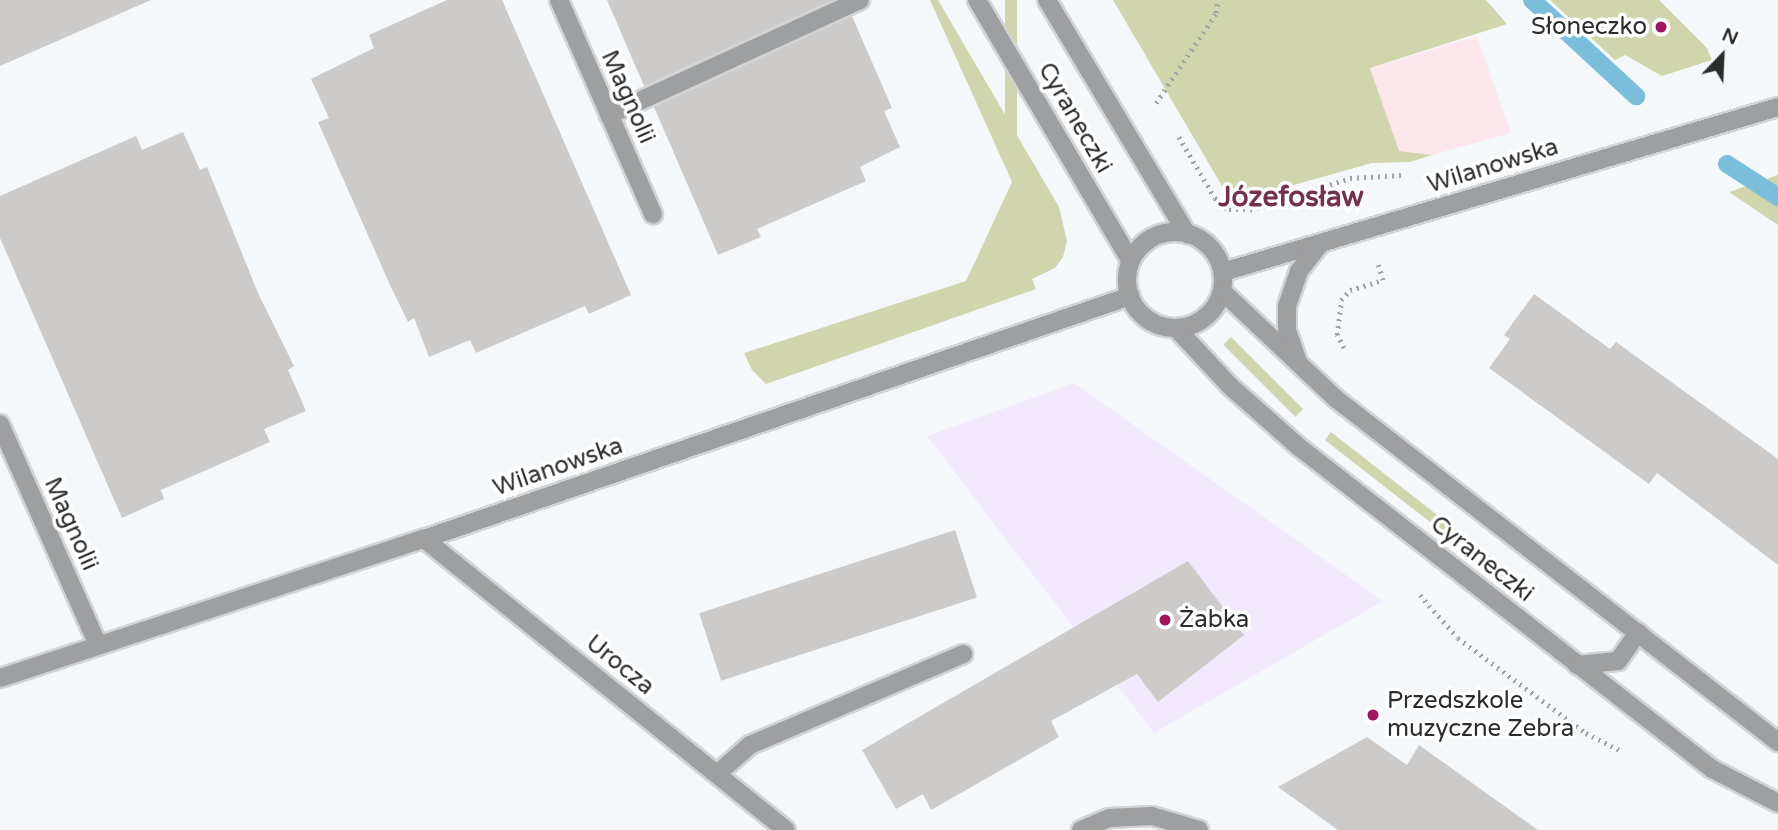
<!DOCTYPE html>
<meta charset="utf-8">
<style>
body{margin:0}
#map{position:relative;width:1778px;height:830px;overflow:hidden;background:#f5f8fa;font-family:"Varela Round",sans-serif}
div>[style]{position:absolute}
.commercial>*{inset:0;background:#f2e9fe}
.industrial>*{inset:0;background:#fce7ec}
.green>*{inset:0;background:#d0d5ae;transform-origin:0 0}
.stream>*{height:18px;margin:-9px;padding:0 9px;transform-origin:9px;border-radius:9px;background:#7bbedc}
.building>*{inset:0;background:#cdcbc9;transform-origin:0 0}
.path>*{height:4.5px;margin-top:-2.25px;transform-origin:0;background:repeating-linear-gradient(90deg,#a0a2a3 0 2px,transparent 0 7px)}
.roads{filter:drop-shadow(2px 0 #d1d3d5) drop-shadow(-2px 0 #d1d3d5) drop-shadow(0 2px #d1d3d5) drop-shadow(0 -2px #d1d3d5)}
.service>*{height:18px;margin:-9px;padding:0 9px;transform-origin:9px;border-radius:9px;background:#9e9fa0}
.minor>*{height:18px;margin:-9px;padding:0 9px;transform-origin:9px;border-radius:9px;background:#9e9fa0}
.tertiary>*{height:18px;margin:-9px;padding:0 9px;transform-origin:9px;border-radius:9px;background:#9e9fa0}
.tertiary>.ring{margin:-9px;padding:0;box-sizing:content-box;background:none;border:18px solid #9e9fa0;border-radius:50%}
.dots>*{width:19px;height:19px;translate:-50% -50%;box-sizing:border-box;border:4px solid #fff;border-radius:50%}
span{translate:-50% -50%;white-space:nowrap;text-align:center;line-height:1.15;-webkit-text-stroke:7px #fff;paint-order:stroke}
.poi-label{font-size:24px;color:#2b2c2c}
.right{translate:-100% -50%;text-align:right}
.left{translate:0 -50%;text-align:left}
.street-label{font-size:24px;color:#2b2c2c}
.quarter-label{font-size:28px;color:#73314f;font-weight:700}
.north{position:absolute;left:1687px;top:21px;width:70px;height:70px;-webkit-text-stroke:5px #fff;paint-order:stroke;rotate:23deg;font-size:19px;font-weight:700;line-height:28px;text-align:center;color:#2b2c2c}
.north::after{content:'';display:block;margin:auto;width:24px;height:32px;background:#2b2c2c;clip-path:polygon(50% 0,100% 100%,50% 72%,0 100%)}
</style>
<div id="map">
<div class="commercial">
<div style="clip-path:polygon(1074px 383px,1383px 601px,1154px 733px,927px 436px)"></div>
</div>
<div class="industrial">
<div style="clip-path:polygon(1477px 36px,1511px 133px,1432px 155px,1399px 152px,1370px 68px)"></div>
</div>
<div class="green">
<div style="clip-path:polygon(930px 0,938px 0,1059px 207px,1067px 241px,1063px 257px,1055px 268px,1032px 279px,1036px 289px,766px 384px,752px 370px,744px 353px,966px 281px,1012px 182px)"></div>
<div style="left:1005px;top:0;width:12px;height:163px"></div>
<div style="clip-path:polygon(1113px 0,1486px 0,1507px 24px,1370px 68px,1399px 151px,1432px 155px,1410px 162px,1372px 163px,1237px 201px,1229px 198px)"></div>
<div style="clip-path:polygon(1550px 0,1659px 0,1707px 48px,1712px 60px,1662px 76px,1625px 55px,1615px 60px)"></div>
<div style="clip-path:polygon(1778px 175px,1778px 225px,1729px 192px)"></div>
<div style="left:1231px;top:337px;width:102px;height:11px;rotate:45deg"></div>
<div style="left:1331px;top:432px;width:230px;height:10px;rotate:38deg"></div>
</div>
<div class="stream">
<div style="left:1532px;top:0;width:142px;rotate:42.7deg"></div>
<div style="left:1727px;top:164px;width:61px;rotate:32.9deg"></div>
</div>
<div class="building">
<div style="clip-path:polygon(0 0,151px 0,0 66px)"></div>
<div style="clip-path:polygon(447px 0,502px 0,631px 295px,589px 314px,585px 306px,476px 353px,470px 340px,429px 357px,414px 318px,408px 322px,390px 285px,318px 122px,329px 118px,311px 79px,374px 48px,369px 35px)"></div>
<div style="clip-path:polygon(607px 0,833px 0,644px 86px)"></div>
<div style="clip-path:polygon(852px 16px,892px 108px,884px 111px,900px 147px,860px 167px,866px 181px,757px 229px,761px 237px,718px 255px,654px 107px)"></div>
<div style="clip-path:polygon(183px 132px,200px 170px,207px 167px,258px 293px,294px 366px,288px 370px,306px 411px,264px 429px,270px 442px,161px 490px,164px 499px,122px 518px,0 238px,0 196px,136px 136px,142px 150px)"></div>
<div style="clip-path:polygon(1534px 294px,1610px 349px,1616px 342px,1778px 459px,1778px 565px,1657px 473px,1649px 484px,1489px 368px,1510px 339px,1504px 335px)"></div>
<div style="left:955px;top:530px;width:71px;height:269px;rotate:72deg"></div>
<div style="clip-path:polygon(1188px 561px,1244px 635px,1158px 702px,1137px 674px,1051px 721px,1059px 737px,931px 810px,923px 794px,896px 809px,862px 750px)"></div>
<div style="clip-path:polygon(1367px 737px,1407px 765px,1419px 745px,1538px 830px,1338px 830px,1278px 787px)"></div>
</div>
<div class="path">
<div style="left:1156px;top:103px;width:108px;rotate:-56.3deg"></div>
<div style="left:1216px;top:13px;width:13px;rotate:-81deg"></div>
<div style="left:1179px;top:137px;width:71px;rotate:59.5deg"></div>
<div style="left:1215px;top:198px;width:18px;rotate:41deg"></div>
<div style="left:1229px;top:210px;width:21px"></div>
<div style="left:1250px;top:210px;width:105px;rotate:-17.7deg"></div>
<div style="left:1350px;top:178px;width:52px;rotate:-3.3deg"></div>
<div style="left:1344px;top:348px;width:15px;rotate:-118deg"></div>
<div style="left:1337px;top:335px;width:35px;rotate:-83deg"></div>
<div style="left:1341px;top:300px;width:13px;rotate:-48deg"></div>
<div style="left:1350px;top:290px;width:34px;rotate:-17deg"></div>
<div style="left:1383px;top:280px;width:16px;rotate:-108deg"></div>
<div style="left:1420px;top:595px;width:57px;rotate:48.5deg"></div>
<div style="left:1458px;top:638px;width:159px;rotate:36.6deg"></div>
<div style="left:1586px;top:733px;width:37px;rotate:27deg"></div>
</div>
<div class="roads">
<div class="service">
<div style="left:717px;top:774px;width:44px;rotate:-41.3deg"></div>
<div style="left:750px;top:745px;width:232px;rotate:-23.1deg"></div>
</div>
<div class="minor">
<div style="left:559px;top:0;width:234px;rotate:66.3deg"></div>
<div style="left:609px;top:115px;width:276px;rotate:-24.6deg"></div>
<div style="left:0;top:424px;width:240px;rotate:66.1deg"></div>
<div style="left:424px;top:539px;width:464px;rotate:38.8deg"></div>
<div style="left:1081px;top:830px;width:30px;rotate:-23deg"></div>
<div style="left:1109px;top:818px;width:43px;rotate:-2.7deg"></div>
<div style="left:1152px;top:816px;width:49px;rotate:16.6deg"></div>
</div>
<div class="tertiary">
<div style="left:977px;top:0;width:303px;rotate:59.5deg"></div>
<div style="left:1047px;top:0;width:273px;rotate:59.1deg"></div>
<div class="ring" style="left:1127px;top:232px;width:78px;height:78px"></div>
<div style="left:1223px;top:272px;width:579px;rotate:-16.56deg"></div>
<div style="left:1222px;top:291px;width:156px;rotate:43.4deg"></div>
<div style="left:1335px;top:398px;width:561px;rotate:37.83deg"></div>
<div style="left:1176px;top:328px;width:79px;rotate:47deg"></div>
<div style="left:1230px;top:386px;width:92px;rotate:41.5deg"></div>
<div style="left:1299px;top:447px;width:524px;rotate:37.94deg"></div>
<div style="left:1712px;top:769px;width:74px;rotate:27.3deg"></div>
<div style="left:1298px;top:362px;width:34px;rotate:-109deg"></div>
<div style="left:1287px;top:330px;width:24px;rotate:-90deg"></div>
<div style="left:1287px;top:306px;width:37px;rotate:-71deg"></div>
<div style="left:1299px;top:271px;width:34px;rotate:-52deg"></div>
<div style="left:1577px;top:665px;width:41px;rotate:-5.6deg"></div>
<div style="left:1618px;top:661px;width:35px;rotate:-55deg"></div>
<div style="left:0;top:678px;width:446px;rotate:-18.2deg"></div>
<div style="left:424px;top:539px;width:747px;rotate:-18.99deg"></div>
</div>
</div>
<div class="dots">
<div style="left:1661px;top:27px;background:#9f1562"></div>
<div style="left:1165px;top:620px;background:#9f1562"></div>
<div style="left:1373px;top:715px;background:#9f1562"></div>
</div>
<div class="poi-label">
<span class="right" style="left:1647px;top:27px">Słoneczko</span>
<span class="left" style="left:1179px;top:620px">Żabka</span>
<span class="left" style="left:1387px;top:715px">Przedszkole<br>muzyczne Zebra</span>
</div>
<div class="street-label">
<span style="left:628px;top:97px;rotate:66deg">Magnolii</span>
<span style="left:1075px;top:118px;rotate:60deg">Cyraneczki</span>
<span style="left:1493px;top:166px;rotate:-17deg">Wilanowska</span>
<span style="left:558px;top:467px;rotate:-19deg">Wilanowska</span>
<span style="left:71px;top:524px;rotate:66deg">Magnolii</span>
<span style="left:1482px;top:559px;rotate:38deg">Cyraneczki</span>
<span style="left:620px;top:665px;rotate:39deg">Urocza</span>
</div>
<div class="quarter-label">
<span style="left:1291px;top:197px">Józefosław</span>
</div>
<div class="north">N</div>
</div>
